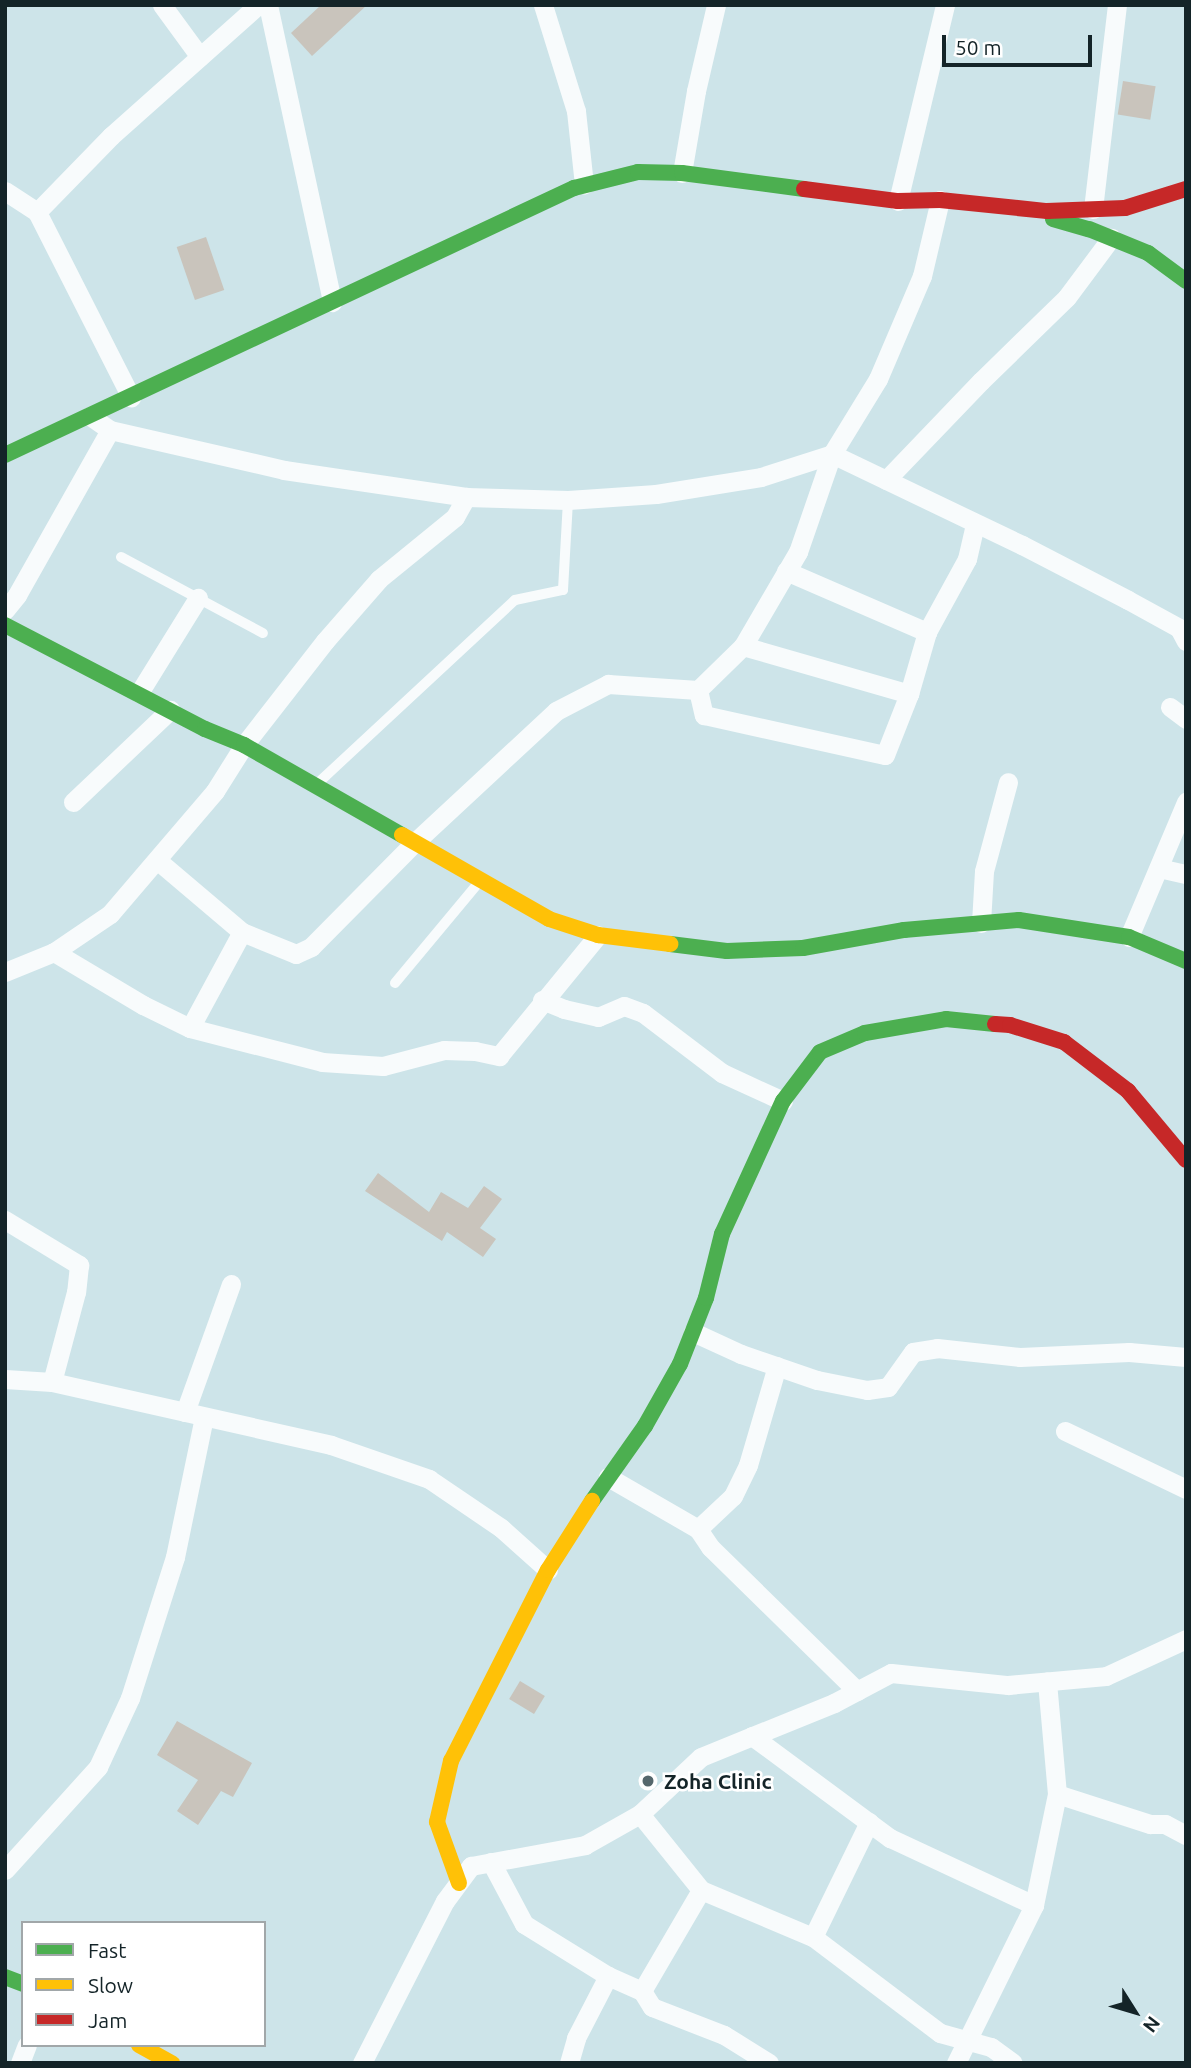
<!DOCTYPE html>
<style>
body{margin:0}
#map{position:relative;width:1191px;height:2068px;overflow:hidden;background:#cde4e9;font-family:Ubuntu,sans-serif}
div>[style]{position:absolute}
.building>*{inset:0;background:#c9c4bc;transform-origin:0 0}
.lane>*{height:10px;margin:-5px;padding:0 5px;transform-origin:5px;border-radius:5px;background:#f8fbfc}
.street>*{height:19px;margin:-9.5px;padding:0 9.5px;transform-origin:9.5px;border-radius:9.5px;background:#f8fbfc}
.fast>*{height:16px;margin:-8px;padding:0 8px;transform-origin:8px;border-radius:8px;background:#4caf50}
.slow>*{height:16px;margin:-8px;padding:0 8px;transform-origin:8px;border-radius:8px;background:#ffc107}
.jam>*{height:16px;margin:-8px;padding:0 8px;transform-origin:8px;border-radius:8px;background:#c62828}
.dots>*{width:19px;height:19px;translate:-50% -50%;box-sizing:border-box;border:4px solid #fff;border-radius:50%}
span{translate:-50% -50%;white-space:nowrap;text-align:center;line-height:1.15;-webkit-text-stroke:5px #fff;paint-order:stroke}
.poi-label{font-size:21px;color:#142428;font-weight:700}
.left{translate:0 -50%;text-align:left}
.frame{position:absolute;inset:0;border:7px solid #142428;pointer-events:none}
.legend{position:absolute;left:21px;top:1921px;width:245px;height:126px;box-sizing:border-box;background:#fff;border:2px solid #a1a7a9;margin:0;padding:9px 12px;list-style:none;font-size:21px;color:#142428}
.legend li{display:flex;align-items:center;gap:14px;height:35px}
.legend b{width:35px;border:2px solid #a1a7a9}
.north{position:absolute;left:1100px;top:1977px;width:70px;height:70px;-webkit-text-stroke:5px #fff;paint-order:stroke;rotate:127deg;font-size:19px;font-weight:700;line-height:28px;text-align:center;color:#142428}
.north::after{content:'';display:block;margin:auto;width:24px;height:32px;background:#142428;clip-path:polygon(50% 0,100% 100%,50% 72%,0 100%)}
.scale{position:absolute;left:942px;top:35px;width:150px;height:32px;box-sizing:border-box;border:4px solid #142428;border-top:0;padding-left:9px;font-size:21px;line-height:24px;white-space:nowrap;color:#142428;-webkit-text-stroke:5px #fff;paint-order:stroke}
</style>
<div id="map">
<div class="building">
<div style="clip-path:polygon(321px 5px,367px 5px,312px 56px,291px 33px)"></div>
<div style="left:1123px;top:81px;width:33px;height:34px;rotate:9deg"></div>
<div style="left:206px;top:237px;width:56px;height:31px;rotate:71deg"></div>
<div style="clip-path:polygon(378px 1173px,429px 1212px,441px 1192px,468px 1208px,484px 1186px,502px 1199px,480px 1228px,496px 1239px,483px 1257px,447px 1232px,442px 1241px,365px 1191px)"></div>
<div style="left:520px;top:1681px;width:29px;height:21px;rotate:31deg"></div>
<div style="clip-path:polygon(177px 1721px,252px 1763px,233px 1797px,221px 1791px,198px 1825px,177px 1811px,198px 1780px,157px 1755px)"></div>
</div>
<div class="lane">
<div style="left:121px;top:557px;width:161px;rotate:28.2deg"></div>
<div style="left:318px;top:783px;width:269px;rotate:-42.9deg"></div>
<div style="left:515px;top:600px;width:49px;rotate:-11.8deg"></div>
<div style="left:563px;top:590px;width:90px;rotate:-86.8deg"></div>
<div style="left:395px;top:983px;width:133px;rotate:-50.2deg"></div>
</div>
<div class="street">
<div style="left:162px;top:5px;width:64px;rotate:53.8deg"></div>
<div style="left:268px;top:5px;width:304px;rotate:77.8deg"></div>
<div style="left:543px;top:5px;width:111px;rotate:72.7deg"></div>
<div style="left:576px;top:111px;width:74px;rotate:83.8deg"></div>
<div style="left:682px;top:173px;width:83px;rotate:-80.3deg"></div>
<div style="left:696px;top:91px;width:88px;rotate:-76.9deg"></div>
<div style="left:5px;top:191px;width:38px;rotate:33deg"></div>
<div style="left:37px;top:212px;width:106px;rotate:-45.8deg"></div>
<div style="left:111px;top:136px;width:197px;rotate:-41.7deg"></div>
<div style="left:898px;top:201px;width:202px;rotate:-76.5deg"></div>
<div style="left:1093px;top:209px;width:205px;rotate:-83.3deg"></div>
<div style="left:37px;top:212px;width:208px;rotate:63.1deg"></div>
<div style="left:90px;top:416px;width:24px;rotate:35deg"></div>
<div style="left:110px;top:430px;width:179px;rotate:12.9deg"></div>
<div style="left:284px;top:470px;width:184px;rotate:8.4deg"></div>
<div style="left:466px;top:497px;width:102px;rotate:1.7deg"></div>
<div style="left:568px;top:500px;width:88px;rotate:-3.9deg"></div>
<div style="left:656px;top:494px;width:106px;rotate:-9.2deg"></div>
<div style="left:761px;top:477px;width:75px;rotate:-17.9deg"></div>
<div style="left:832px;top:454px;width:211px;rotate:25.6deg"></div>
<div style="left:1022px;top:545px;width:119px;rotate:27.4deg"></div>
<div style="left:1128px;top:600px;width:58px;rotate:28.8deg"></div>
<div style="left:1179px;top:628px;width:15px;rotate:62deg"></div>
<div style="left:886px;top:480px;width:137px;rotate:-46.2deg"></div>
<div style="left:981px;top:381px;width:120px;rotate:-44.3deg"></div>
<div style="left:1067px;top:297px;width:74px;rotate:-53.3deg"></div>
<div style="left:786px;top:571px;width:154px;rotate:23.4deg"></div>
<div style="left:5px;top:610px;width:19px;rotate:-51deg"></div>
<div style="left:17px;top:595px;width:189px;rotate:-60.6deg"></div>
<div style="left:743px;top:646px;width:173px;rotate:16.1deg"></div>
<div style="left:698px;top:690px;width:26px;rotate:77deg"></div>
<div style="left:704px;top:715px;width:185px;rotate:12.5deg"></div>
<div style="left:885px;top:755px;width:66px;rotate:-68.5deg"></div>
<div style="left:909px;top:694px;width:65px;rotate:-73.8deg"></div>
<div style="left:927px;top:632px;width:83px;rotate:-61.3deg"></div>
<div style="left:967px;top:559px;width:36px;rotate:-77deg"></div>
<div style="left:139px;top:693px;width:112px;rotate:-58.2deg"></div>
<div style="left:1170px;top:707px;width:20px;rotate:37deg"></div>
<div style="left:73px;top:802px;width:134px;rotate:-43.5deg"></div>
<div style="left:157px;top:860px;width:111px;rotate:40.3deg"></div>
<div style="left:242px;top:932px;width:58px;rotate:22.2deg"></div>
<div style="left:296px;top:954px;width:17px;rotate:-25deg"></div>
<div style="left:311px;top:947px;width:146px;rotate:-45.3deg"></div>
<div style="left:414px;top:843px;width:194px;rotate:-42.9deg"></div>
<div style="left:556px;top:711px;width:59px;rotate:-27.4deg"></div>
<div style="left:608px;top:684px;width:90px;rotate:3.8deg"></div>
<div style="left:698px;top:690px;width:63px;rotate:-44.4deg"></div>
<div style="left:743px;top:646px;width:109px;rotate:-59.7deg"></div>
<div style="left:798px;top:552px;width:104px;rotate:-70.9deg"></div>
<div style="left:832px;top:454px;width:88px;rotate:-58.5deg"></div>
<div style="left:878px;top:379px;width:112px;rotate:-66.9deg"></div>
<div style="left:922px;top:276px;width:78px;rotate:-76.7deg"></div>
<div style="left:1159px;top:868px;width:28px;rotate:13deg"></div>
<div style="left:981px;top:923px;width:52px;rotate:-86.7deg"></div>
<div style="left:984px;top:871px;width:92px;rotate:-74.9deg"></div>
<div style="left:1129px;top:937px;width:147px;rotate:-67.1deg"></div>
<div style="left:54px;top:952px;width:104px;rotate:30.8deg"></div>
<div style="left:143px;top:1005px;width:52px;rotate:26.1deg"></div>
<div style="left:190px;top:1028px;width:136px;rotate:14.4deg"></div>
<div style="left:322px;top:1062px;width:61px;rotate:3.8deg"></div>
<div style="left:383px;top:1066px;width:63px;rotate:-14.7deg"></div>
<div style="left:444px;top:1050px;width:31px;rotate:2deg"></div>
<div style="left:475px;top:1051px;width:25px;rotate:12deg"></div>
<div style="left:499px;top:1056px;width:156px;rotate:-50.7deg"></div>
<div style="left:5px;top:972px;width:53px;rotate:-22.2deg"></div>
<div style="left:54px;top:952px;width:68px;rotate:-34.2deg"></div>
<div style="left:110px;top:914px;width:162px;rotate:-49.5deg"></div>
<div style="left:215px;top:791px;width:54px;rotate:-57.8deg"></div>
<div style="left:244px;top:745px;width:132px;rotate:-52.1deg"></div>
<div style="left:325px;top:641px;width:82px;rotate:-48.9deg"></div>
<div style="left:379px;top:579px;width:98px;rotate:-39.2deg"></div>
<div style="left:455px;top:517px;width:23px;rotate:-61deg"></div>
<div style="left:542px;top:1000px;width:24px;rotate:22deg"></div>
<div style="left:564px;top:1009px;width:35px;rotate:13deg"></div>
<div style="left:598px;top:1017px;width:28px;rotate:-23deg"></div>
<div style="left:624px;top:1006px;width:20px;rotate:20deg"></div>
<div style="left:643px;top:1013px;width:99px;rotate:37.2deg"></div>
<div style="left:722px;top:1073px;width:67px;rotate:24.7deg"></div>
<div style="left:190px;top:1028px;width:109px;rotate:-61.6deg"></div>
<div style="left:5px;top:1220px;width:87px;rotate:31.3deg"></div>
<div style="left:79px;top:1265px;width:27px;rotate:96deg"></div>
<div style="left:76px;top:1292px;width:93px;rotate:104.9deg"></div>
<div style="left:693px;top:1332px;width:53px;rotate:24.6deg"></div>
<div style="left:741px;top:1354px;width:80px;rotate:18.9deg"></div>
<div style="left:817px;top:1380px;width:51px;rotate:11.3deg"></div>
<div style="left:867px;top:1390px;width:21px;rotate:-8deg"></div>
<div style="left:888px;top:1387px;width:43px;rotate:-54.5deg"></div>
<div style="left:913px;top:1352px;width:24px;rotate:-9deg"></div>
<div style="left:937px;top:1348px;width:83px;rotate:6.2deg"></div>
<div style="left:1020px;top:1357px;width:109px;rotate:-2.6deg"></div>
<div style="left:1129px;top:1352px;width:57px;rotate:5deg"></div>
<div style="left:5px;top:1379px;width:47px;rotate:3.7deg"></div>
<div style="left:52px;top:1382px;width:286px;rotate:12.7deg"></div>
<div style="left:331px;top:1445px;width:104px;rotate:19.1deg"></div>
<div style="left:429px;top:1479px;width:87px;rotate:34.2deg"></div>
<div style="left:501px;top:1528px;width:63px;rotate:41.8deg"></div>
<div style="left:185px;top:1412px;width:136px;rotate:-70.2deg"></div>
<div style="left:1065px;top:1431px;width:134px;rotate:25.6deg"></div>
<div style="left:608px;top:1477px;width:104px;rotate:30deg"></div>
<div style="left:698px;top:1529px;width:22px;rotate:56deg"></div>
<div style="left:710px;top:1547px;width:206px;rotate:44.4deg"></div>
<div style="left:698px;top:1529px;width:48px;rotate:-43.3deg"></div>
<div style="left:733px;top:1496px;width:34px;rotate:-64deg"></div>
<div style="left:748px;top:1465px;width:103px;rotate:-73.7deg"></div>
<div style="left:752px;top:1736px;width:172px;rotate:36.5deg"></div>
<div style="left:890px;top:1838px;width:159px;rotate:25deg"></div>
<div style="left:1057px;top:1794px;width:98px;rotate:17.9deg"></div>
<div style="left:1150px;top:1824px;width:15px"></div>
<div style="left:1165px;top:1824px;width:24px;rotate:28deg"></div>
<div style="left:640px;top:1814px;width:97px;rotate:51.2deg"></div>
<div style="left:701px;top:1890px;width:121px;rotate:22.8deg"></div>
<div style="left:813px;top:1937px;width:159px;rotate:37.1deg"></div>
<div style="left:940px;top:2033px;width:53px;rotate:15.4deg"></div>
<div style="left:991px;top:2047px;width:27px;rotate:36deg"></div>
<div style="left:491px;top:1862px;width:70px;rotate:62deg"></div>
<div style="left:524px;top:1924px;width:99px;rotate:31.8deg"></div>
<div style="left:608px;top:1976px;width:37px;rotate:24deg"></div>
<div style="left:642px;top:1991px;width:19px;rotate:58deg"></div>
<div style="left:652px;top:2007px;width:77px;rotate:21.3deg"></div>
<div style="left:724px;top:2035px;width:53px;rotate:31.9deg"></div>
<div style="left:5px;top:1870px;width:139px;rotate:-47.9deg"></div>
<div style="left:98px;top:1767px;width:76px;rotate:-65.1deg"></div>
<div style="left:130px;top:1698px;width:148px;rotate:-72.3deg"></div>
<div style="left:175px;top:1557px;width:143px;rotate:-78.3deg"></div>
<div style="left:813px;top:1937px;width:128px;rotate:-64deg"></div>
<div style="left:642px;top:1991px;width:117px;rotate:-59.7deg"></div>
<div style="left:20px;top:2063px;width:19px;rotate:-69deg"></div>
<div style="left:362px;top:2063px;width:182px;rotate:-62.9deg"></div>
<div style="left:445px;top:1901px;width:44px;rotate:-53.4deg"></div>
<div style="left:471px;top:1866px;width:116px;rotate:-10.4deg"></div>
<div style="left:585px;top:1845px;width:63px;rotate:-29.4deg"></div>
<div style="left:640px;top:1814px;width:83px;rotate:-43.1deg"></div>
<div style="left:701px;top:1757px;width:144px;rotate:-22.1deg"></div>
<div style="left:834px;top:1703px;width:64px;rotate:-27.8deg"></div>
<div style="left:891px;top:1673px;width:118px;rotate:5.9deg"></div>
<div style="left:1008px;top:1685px;width:98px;rotate:-5.2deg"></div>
<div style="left:1106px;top:1676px;width:88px;rotate:-24.8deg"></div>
<div style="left:569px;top:2063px;width:26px;rotate:-74deg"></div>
<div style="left:576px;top:2038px;width:70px;rotate:-62.7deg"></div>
<div style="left:956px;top:2063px;width:176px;rotate:-63.7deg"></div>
<div style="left:1034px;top:1905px;width:113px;rotate:-78.3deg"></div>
<div style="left:1057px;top:1794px;width:113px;rotate:-95.1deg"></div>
</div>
<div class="fast">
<div style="left:1053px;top:219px;width:37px;rotate:16deg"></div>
<div style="left:1089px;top:229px;width:64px;rotate:22.1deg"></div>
<div style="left:1148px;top:253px;width:47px;rotate:36.4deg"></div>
<div style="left:5px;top:455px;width:629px;rotate:-25.14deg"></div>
<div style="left:574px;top:188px;width:66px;rotate:-14deg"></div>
<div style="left:638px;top:172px;width:44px;rotate:1.3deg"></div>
<div style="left:682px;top:173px;width:123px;rotate:7.5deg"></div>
<div style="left:5px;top:625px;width:225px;rotate:27.5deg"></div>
<div style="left:205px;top:729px;width:42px;rotate:22.3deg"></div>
<div style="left:244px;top:745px;width:182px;rotate:29.7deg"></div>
<div style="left:670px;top:944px;width:57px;rotate:7deg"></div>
<div style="left:727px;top:951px;width:76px;rotate:-2.3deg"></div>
<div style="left:803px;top:948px;width:103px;rotate:-10.1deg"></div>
<div style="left:904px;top:930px;width:115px;rotate:-5deg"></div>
<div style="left:1019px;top:920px;width:111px;rotate:8.8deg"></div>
<div style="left:1129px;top:937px;width:62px;rotate:22.8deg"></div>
<div style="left:592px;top:1501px;width:92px;rotate:-54.8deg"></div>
<div style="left:645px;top:1426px;width:71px;rotate:-60.6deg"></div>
<div style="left:680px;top:1364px;width:71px;rotate:-68.5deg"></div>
<div style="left:706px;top:1298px;width:66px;rotate:-76deg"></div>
<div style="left:722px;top:1234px;width:146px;rotate:-65.4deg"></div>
<div style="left:783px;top:1101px;width:61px;rotate:-52.9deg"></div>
<div style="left:820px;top:1052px;width:49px;rotate:-22.9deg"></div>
<div style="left:865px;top:1033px;width:82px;rotate:-9.8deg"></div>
<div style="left:946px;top:1019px;width:49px;rotate:5.8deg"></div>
<div style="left:5px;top:1977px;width:19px;rotate:21deg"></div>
</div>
<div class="slow">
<div style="left:402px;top:835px;width:169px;rotate:29.7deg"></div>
<div style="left:549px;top:919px;width:52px;rotate:18.1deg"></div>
<div style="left:598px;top:935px;width:73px;rotate:7.1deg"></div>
<div style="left:459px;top:1883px;width:65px;rotate:-109.8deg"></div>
<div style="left:437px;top:1822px;width:63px;rotate:-77.1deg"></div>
<div style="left:451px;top:1761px;width:214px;rotate:-63.1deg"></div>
<div style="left:548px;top:1570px;width:82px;rotate:-57.5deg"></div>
<div style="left:139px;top:2045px;width:38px;rotate:29deg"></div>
</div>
<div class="jam">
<div style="left:804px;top:189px;width:95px;rotate:7.3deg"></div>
<div style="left:898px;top:201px;width:42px;rotate:-1.4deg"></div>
<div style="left:940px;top:200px;width:108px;rotate:5.9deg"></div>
<div style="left:1047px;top:211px;width:78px;rotate:-2.2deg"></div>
<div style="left:1125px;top:208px;width:64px;rotate:-17.3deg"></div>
<div style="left:995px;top:1024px;width:15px;rotate:4deg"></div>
<div style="left:1010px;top:1025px;width:57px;rotate:17.5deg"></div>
<div style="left:1064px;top:1042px;width:81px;rotate:37.4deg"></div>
<div style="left:1128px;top:1091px;width:90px;rotate:50deg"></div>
</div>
<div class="dots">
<div style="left:648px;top:1781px;background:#55676c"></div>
</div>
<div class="poi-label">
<span class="left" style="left:664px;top:1781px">Zoha Clinic</span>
</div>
<div class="frame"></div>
<ul class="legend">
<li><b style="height:9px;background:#4caf50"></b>Fast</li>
<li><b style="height:9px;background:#ffc107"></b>Slow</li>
<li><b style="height:9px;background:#c62828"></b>Jam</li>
</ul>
<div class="north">N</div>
<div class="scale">50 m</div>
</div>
